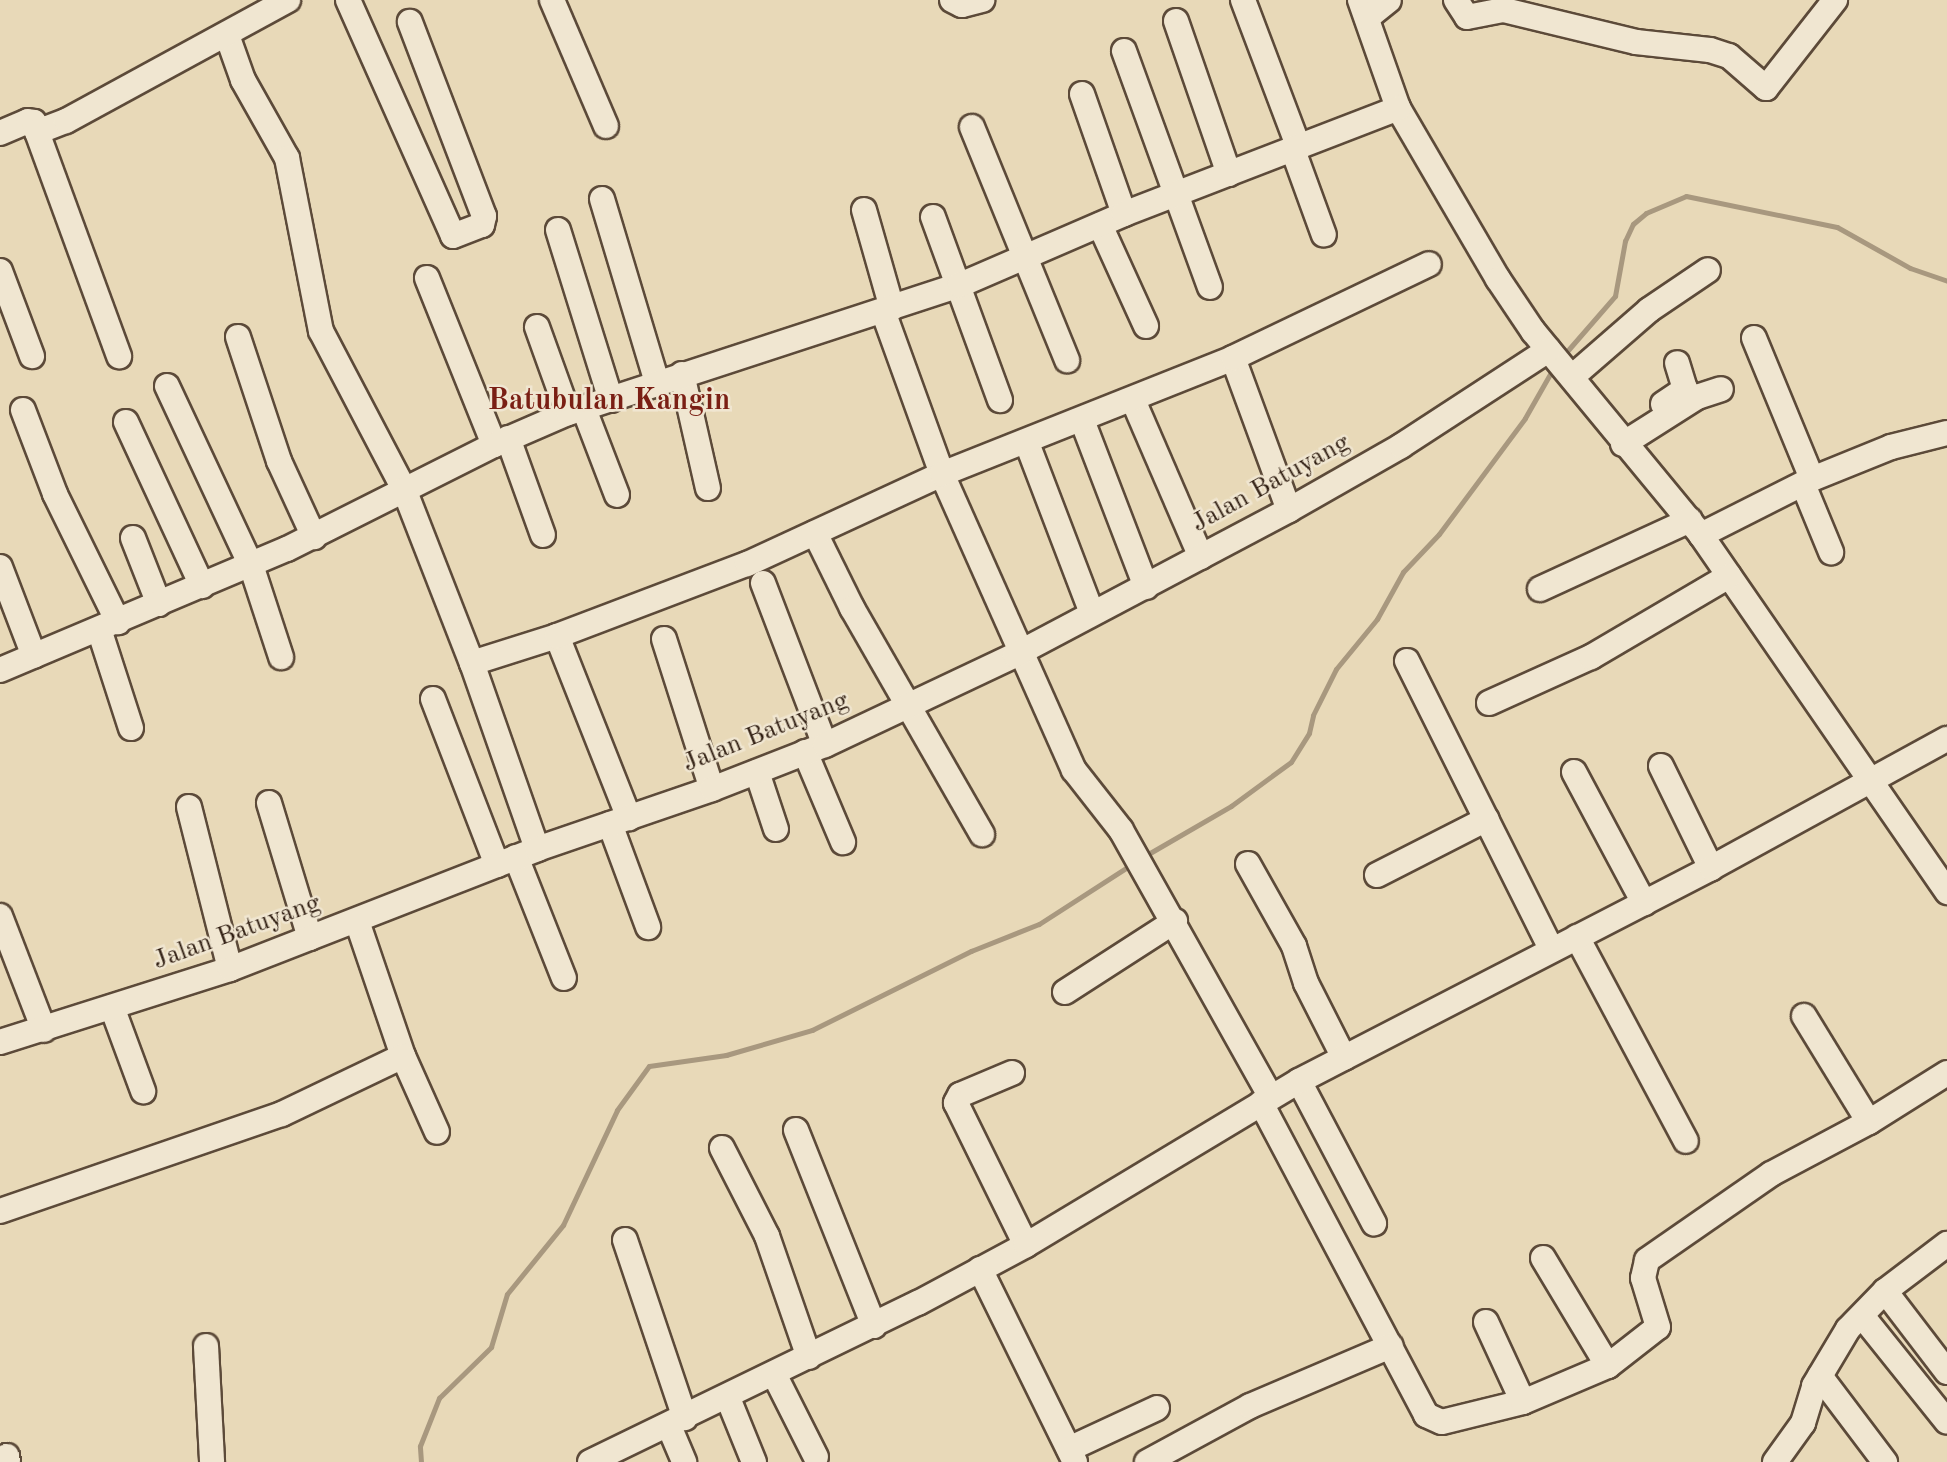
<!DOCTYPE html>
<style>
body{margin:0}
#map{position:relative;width:1947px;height:1462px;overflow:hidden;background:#e8d9b8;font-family:"Old Standard TT",serif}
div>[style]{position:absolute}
.stream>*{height:5px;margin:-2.5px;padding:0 2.5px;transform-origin:2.5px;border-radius:2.5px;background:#a8987f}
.roads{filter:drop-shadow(2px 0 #5c4a39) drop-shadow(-2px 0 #5c4a39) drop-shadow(0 2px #5c4a39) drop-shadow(0 -2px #5c4a39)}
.minor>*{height:24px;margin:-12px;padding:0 12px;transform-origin:12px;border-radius:12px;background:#f0e6d1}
span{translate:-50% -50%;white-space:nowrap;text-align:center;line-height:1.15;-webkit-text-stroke:5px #f0e6d1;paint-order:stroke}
.street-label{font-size:26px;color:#2d1b0f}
.quarter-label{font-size:30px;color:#7a1f14;font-weight:700}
</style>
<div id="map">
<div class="stream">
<div style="left:1562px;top:357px;width:81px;rotate:-49deg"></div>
<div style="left:1615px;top:296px;width:56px;rotate:-79.7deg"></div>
<div style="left:1625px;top:241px;width:19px;rotate:-65deg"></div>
<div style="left:1633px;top:224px;width:17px;rotate:-40deg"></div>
<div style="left:1646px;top:213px;width:43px;rotate:-23deg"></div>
<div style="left:1686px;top:196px;width:154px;rotate:11.6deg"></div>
<div style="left:1837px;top:227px;width:84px;rotate:29.3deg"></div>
<div style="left:1910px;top:268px;width:39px;rotate:19deg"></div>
<div style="left:1143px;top:857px;width:102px;rotate:-30.1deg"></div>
<div style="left:1231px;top:806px;width:74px;rotate:-36.3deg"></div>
<div style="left:1291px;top:762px;width:34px;rotate:-58deg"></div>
<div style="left:1309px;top:733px;width:18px;rotate:-77deg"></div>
<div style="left:1313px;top:715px;width:51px;rotate:-63.4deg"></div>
<div style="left:1336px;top:669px;width:65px;rotate:-50.6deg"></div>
<div style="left:1377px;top:619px;width:54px;rotate:-61deg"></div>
<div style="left:1403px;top:572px;width:52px;rotate:-46.5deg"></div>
<div style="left:1439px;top:534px;width:144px;rotate:-53.4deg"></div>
<div style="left:1525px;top:418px;width:59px;rotate:-60.4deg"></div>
<div style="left:421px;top:1462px;width:16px;rotate:-94deg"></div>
<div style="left:420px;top:1446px;width:52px;rotate:-68.4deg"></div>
<div style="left:439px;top:1398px;width:73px;rotate:-44.4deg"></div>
<div style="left:491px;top:1347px;width:55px;rotate:-73.2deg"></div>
<div style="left:507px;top:1294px;width:89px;rotate:-50.9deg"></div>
<div style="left:563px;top:1225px;width:127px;rotate:-64.8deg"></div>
<div style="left:617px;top:1110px;width:54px;rotate:-54deg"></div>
<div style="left:649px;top:1066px;width:78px;rotate:-8.1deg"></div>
<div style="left:726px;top:1055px;width:90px;rotate:-16.2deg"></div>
<div style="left:812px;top:1030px;width:178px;rotate:-26.4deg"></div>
<div style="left:971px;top:951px;width:73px;rotate:-21.7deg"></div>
<div style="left:1039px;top:924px;width:111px;rotate:-32.8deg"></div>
</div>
<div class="roads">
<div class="minor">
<div style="left:348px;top:0;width:258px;rotate:66deg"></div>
<div style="left:453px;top:236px;width:31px;rotate:-21deg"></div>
<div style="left:482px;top:225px;width:9px;rotate:-77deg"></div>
<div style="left:484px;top:216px;width:208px;rotate:-110.9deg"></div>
<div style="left:552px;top:0;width:137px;rotate:66.8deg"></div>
<div style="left:952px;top:0;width:11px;rotate:27deg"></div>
<div style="left:962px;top:5px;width:21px;rotate:-14deg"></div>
<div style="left:1243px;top:0;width:158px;rotate:69.3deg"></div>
<div style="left:1360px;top:0;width:114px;rotate:70.6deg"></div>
<div style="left:1398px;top:108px;width:198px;rotate:59.7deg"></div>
<div style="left:1498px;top:279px;width:63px;rotate:56.1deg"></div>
<div style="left:1533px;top:331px;width:264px;rotate:50.5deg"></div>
<div style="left:1701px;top:535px;width:434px;rotate:55.4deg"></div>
<div style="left:1456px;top:0;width:20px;rotate:57deg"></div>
<div style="left:1467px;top:17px;width:38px;rotate:-11deg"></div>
<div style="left:1504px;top:10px;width:136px;rotate:13.6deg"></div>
<div style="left:1636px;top:42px;width:74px;rotate:6.2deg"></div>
<div style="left:1710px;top:50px;width:20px;rotate:18deg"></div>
<div style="left:1729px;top:56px;width:49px;rotate:40.9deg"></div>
<div style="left:1766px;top:88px;width:112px;rotate:-51.9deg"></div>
<div style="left:1367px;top:18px;width:28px;rotate:-39deg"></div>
<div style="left:1176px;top:21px;width:162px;rotate:70.9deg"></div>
<div style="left:227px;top:35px;width:48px;rotate:70.4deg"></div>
<div style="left:243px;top:80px;width:90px;rotate:60.6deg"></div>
<div style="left:287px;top:158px;width:176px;rotate:78.9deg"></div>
<div style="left:321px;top:331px;width:178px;rotate:62.3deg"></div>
<div style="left:404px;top:489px;width:187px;rotate:68.7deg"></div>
<div style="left:472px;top:663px;width:197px;rotate:70.7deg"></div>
<div style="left:1124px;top:51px;width:251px;rotate:70deg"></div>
<div style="left:1082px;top:94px;width:127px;rotate:70.7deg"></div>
<div style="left:972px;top:127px;width:252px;rotate:67.8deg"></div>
<div style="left:37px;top:132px;width:239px;rotate:69.9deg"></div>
<div style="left:0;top:133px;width:30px;rotate:-23deg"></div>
<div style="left:28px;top:121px;width:6px;rotate:9deg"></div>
<div style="left:34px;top:122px;width:10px;rotate:73deg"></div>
<div style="left:37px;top:132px;width:31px;rotate:-21deg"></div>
<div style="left:66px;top:121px;width:253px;rotate:-28.6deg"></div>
<div style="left:1293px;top:150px;width:90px;rotate:70deg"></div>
<div style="left:602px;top:199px;width:191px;rotate:73.3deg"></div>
<div style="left:864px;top:210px;width:102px;rotate:74.1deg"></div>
<div style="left:933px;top:217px;width:195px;rotate:69.9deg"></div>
<div style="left:1100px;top:225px;width:111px;rotate:65.5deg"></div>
<div style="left:558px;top:230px;width:178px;rotate:72.7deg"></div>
<div style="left:0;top:271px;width:91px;rotate:69.4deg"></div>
<div style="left:427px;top:278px;width:180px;rotate:68.1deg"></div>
<div style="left:883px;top:311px;width:173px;rotate:70.1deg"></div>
<div style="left:942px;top:474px;width:324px;rotate:66deg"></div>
<div style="left:1074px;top:770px;width:76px;rotate:51.9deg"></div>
<div style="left:1121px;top:830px;width:306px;rotate:60.7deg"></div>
<div style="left:537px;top:327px;width:91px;rotate:70.2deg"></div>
<div style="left:238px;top:337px;width:131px;rotate:71.7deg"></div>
<div style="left:279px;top:461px;width:84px;rotate:65.3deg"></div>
<div style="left:1754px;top:338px;width:152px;rotate:67.6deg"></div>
<div style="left:1233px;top:358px;width:162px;rotate:69.8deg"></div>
<div style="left:682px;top:374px;width:117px;rotate:77.2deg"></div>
<div style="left:1572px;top:377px;width:102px;rotate:-41deg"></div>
<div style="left:1649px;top:310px;width:71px;rotate:-34.1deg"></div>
<div style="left:167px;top:386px;width:198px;rotate:64.9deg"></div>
<div style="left:251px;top:565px;width:97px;rotate:71.9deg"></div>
<div style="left:1133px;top:400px;width:171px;rotate:66.6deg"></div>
<div style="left:1663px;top:404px;width:27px;rotate:-34deg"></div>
<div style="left:1685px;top:389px;width:27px;rotate:-107deg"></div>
<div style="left:584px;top:409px;width:92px;rotate:69deg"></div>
<div style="left:23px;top:410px;width:90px;rotate:69.1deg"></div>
<div style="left:55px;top:494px;width:143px;rotate:63.8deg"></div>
<div style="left:1082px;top:420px;width:179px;rotate:69deg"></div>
<div style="left:126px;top:422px;width:181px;rotate:65.1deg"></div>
<div style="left:508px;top:438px;width:103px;rotate:70.2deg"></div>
<div style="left:1027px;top:443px;width:182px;rotate:69.1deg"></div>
<div style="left:1623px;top:444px;width:88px;rotate:-32.4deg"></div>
<div style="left:1697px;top:397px;width:25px;rotate:-18deg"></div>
<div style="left:1803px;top:484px;width:74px;rotate:67.6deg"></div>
<div style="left:815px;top:533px;width:84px;rotate:63.7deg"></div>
<div style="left:852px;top:608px;width:261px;rotate:60.1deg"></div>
<div style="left:1701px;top:535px;width:124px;rotate:-26.8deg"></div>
<div style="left:1812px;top:479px;width:85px;rotate:-22.1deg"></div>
<div style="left:1891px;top:447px;width:58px;rotate:-14deg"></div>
<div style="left:133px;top:538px;width:71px;rotate:68.5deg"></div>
<div style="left:0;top:567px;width:95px;rotate:69.1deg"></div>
<div style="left:763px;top:583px;width:173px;rotate:69.1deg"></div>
<div style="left:1540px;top:589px;width:165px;rotate:-24.7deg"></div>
<div style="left:99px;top:629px;width:104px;rotate:72.1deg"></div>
<div style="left:557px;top:636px;width:196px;rotate:68.4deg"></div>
<div style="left:664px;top:639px;width:157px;rotate:72.3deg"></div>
<div style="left:1407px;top:661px;width:323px;rotate:63.4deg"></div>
<div style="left:472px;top:663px;width:89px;rotate:-17.6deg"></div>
<div style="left:557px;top:636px;width:203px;rotate:-20.8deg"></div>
<div style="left:747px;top:564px;width:215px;rotate:-24.8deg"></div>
<div style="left:942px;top:474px;width:313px;rotate:-21.7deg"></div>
<div style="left:1233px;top:358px;width:217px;rotate:-25.6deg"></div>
<div style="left:0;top:670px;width:311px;rotate:-22.9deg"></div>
<div style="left:287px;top:549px;width:232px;rotate:-26.7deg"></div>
<div style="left:494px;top:445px;width:81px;rotate:-23.4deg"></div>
<div style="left:568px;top:413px;width:412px;rotate:-18.1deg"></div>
<div style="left:960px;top:285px;width:179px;rotate:-23.4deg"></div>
<div style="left:1124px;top:214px;width:294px;rotate:-21.1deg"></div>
<div style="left:433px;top:699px;width:178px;rotate:68.9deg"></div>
<div style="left:1489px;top:703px;width:112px;rotate:-24.3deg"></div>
<div style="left:1591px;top:657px;width:160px;rotate:-30.4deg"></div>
<div style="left:805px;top:752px;width:98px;rotate:67.1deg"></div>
<div style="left:1661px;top:766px;width:114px;rotate:63.9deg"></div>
<div style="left:757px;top:772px;width:60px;rotate:71.6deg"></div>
<div style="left:1574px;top:772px;width:149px;rotate:61.9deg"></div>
<div style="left:269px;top:803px;width:141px;rotate:73.1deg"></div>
<div style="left:189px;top:807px;width:167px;rotate:75.8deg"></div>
<div style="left:610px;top:824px;width:110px;rotate:69.7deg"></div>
<div style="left:516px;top:857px;width:130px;rotate:68.4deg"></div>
<div style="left:1248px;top:864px;width:94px;rotate:60.7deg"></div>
<div style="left:1294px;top:946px;width:39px;rotate:72deg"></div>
<div style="left:1306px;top:983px;width:84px;rotate:63.1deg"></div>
<div style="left:1377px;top:875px;width:123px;rotate:-27deg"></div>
<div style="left:0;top:916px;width:122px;rotate:68.9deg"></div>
<div style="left:357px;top:921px;width:143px;rotate:71.2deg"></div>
<div style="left:403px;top:1056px;width:83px;rotate:65.9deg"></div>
<div style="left:1577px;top:937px;width:231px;rotate:61.9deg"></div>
<div style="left:1065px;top:992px;width:131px;rotate:-32.8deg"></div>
<div style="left:112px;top:1007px;width:90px;rotate:69.7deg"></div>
<div style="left:1804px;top:1016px;width:124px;rotate:58.5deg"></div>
<div style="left:0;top:1042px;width:241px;rotate:-17.6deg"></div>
<div style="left:230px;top:969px;width:330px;rotate:-21.3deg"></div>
<div style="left:537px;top:849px;width:185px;rotate:-18.9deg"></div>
<div style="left:712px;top:789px;width:121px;rotate:-21.3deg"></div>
<div style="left:825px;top:745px;width:210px;rotate:-25.3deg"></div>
<div style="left:1015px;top:655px;width:310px;rotate:-27.9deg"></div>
<div style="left:1289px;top:510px;width:129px;rotate:-29.7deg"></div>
<div style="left:1401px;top:446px;width:176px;rotate:-33.1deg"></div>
<div style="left:1012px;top:1073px;width:56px;rotate:157.1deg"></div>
<div style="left:960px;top:1095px;width:9px;rotate:117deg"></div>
<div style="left:956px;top:1103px;width:158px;rotate:63.8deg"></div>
<div style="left:1299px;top:1081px;width:161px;rotate:62.2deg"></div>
<div style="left:1261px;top:1103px;width:353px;rotate:62.1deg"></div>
<div style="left:1426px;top:1415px;width:17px;rotate:24deg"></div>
<div style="left:1442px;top:1422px;width:83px;rotate:-13.9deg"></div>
<div style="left:1523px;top:1402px;width:92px;rotate:-23deg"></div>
<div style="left:1608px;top:1366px;width:63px;rotate:-38deg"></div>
<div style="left:1658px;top:1327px;width:51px;rotate:-107deg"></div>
<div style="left:1643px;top:1278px;width:18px;rotate:-77deg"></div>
<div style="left:1647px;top:1260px;width:151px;rotate:-34.7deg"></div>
<div style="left:1771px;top:1174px;width:111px;rotate:-28deg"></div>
<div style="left:1869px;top:1122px;width:92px;rotate:-32.1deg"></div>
<div style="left:796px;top:1130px;width:211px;rotate:68.3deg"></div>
<div style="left:722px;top:1148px;width:99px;rotate:62.9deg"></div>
<div style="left:767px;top:1236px;width:128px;rotate:70.9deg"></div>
<div style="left:0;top:1211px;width:298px;rotate:-19deg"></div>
<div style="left:282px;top:1114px;width:134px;rotate:-25.6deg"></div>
<div style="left:625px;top:1240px;width:188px;rotate:71.4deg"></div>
<div style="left:1543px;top:1258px;width:126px;rotate:59deg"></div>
<div style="left:980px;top:1269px;width:215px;rotate:63.8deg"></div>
<div style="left:1885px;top:1291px;width:102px;rotate:52.6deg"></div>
<div style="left:1863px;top:1317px;width:134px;rotate:51.3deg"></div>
<div style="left:1486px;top:1322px;width:88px;rotate:65.2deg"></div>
<div style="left:206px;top:1346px;width:116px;rotate:87deg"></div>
<div style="left:774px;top:1374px;width:93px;rotate:63.2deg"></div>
<div style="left:1820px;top:1376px;width:108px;rotate:52.9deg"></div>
<div style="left:728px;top:1398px;width:69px;rotate:67.9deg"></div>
<div style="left:669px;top:1426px;width:39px;rotate:67deg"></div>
<div style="left:1069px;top:1449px;width:97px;rotate:-25deg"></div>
<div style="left:7px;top:1456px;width:6px;rotate:81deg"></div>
<div style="left:590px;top:1462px;width:365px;rotate:-25.9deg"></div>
<div style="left:918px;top:1303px;width:123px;rotate:-28.2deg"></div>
<div style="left:1026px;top:1245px;width:318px;rotate:-31deg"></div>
<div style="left:1299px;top:1081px;width:464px;rotate:-27.3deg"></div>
<div style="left:1711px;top:868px;width:269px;rotate:-28.7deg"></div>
<div style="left:1147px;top:1462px;width:117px;rotate:-28.5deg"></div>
<div style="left:1250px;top:1406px;width:153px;rotate:-23.1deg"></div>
<div style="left:1775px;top:1462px;width:48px;rotate:-54.3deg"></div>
<div style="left:1803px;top:1423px;width:39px;rotate:-73deg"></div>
<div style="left:1814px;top:1386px;width:66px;rotate:-59.2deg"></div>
<div style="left:1848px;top:1329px;width:53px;rotate:-45.8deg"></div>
<div style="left:1885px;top:1291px;width:78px;rotate:-37.2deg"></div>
</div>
</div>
<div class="street-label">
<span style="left:1271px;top:484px;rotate:-29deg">Jalan Batuyang</span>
<span style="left:766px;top:733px;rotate:-22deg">Jalan Batuyang</span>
<span style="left:237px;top:933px;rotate:-20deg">Jalan Batuyang</span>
</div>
<div class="quarter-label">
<span style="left:609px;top:401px">Batubulan Kangin</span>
</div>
</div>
